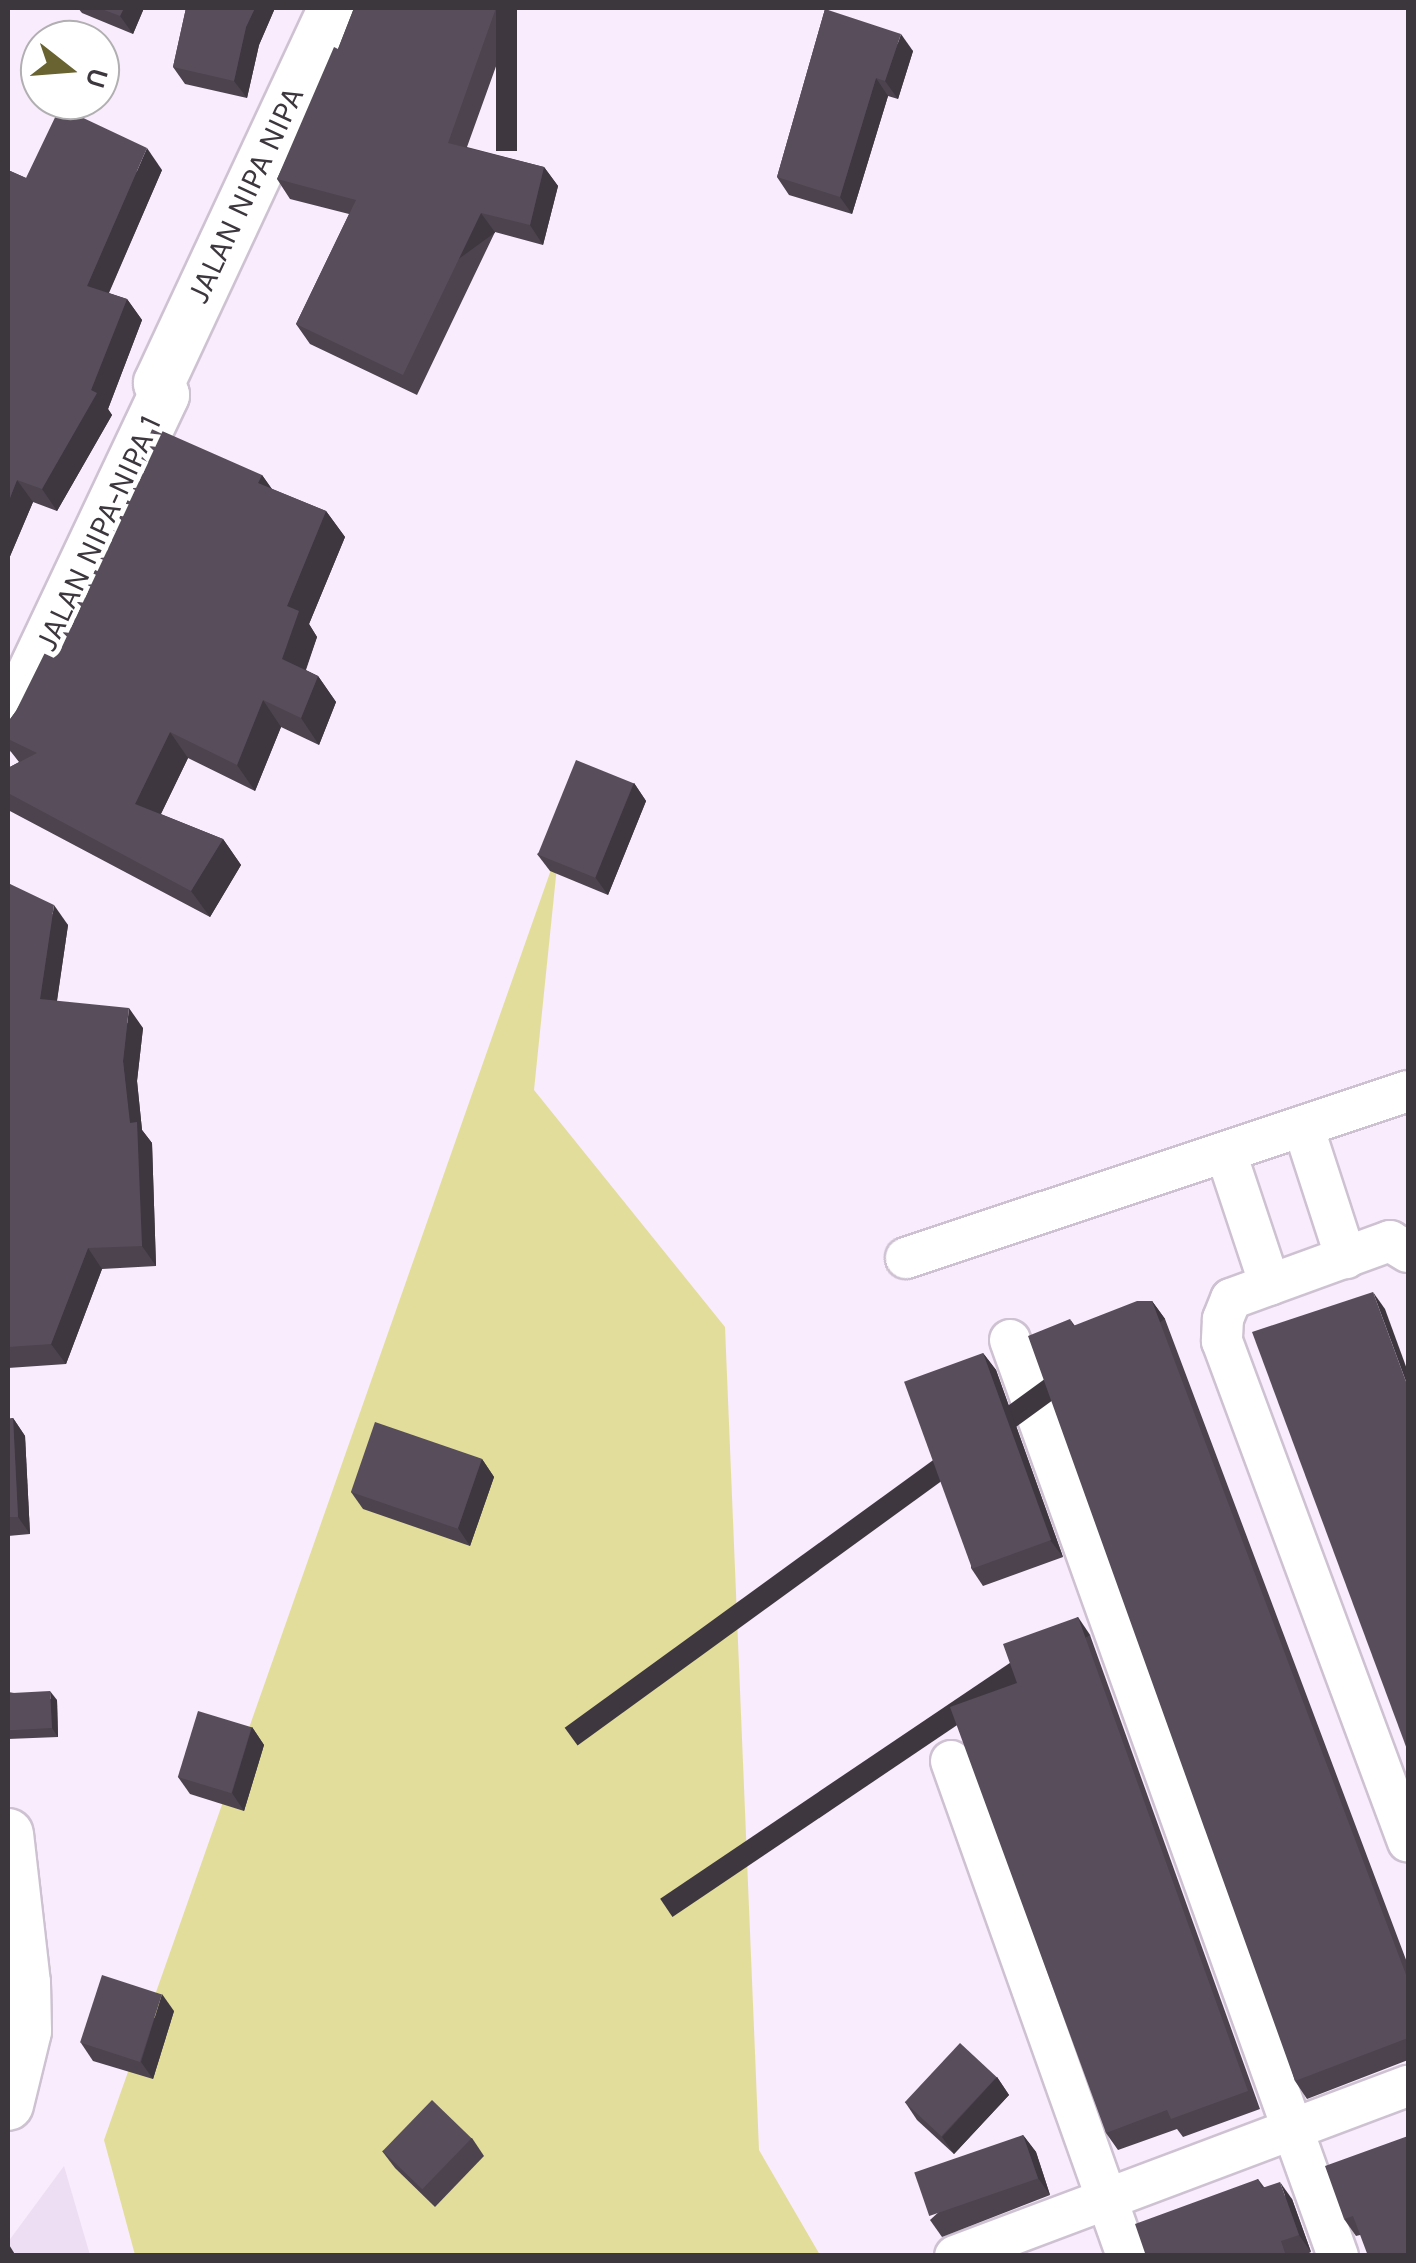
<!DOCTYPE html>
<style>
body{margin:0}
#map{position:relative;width:1416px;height:2263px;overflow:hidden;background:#f9ecfc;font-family:Karla,sans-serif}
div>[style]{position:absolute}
.built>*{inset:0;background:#eedef4}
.green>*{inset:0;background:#e3dd9c}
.roads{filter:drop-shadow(2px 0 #cec2d2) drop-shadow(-2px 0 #cec2d2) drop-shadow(0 2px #cec2d2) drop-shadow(0 -2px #cec2d2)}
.minor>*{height:40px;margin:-20px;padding:0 20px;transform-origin:20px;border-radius:20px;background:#fff}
.tertiary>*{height:50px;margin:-25px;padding:0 25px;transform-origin:25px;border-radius:25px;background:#fff}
.wall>*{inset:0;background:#4c434e}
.shaded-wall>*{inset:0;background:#3e3740;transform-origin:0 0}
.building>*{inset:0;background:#584e5b;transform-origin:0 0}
span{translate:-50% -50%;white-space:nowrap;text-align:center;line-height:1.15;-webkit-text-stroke:10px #fff;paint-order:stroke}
.street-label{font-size:32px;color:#3c373d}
.frame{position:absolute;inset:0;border:10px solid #3c373d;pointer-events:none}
.north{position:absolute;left:20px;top:20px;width:100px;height:100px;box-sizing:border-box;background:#fff;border:2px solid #b1afb1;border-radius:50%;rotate:107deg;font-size:28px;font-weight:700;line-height:40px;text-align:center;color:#3c373d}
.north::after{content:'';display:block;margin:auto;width:35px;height:45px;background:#686330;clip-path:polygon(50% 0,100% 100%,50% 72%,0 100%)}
</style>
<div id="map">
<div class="built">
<div style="clip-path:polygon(64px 2166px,90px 2255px,8px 2256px,8px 2242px)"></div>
</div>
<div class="green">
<div style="clip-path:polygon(559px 847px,534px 1090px,725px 1327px,759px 2150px,820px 2255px,135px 2255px,104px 2140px)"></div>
</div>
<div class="roads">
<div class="minor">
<div style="left:1303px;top:1126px;width:139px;rotate:72deg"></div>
<div style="left:1226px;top:1153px;width:139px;rotate:71.6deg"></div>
<div style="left:1408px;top:1252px;width:21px;rotate:-149deg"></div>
<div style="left:1390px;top:1241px;width:169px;rotate:160deg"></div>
<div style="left:1231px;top:1299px;width:22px;rotate:112deg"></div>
<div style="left:1223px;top:1319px;width:22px;rotate:93deg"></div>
<div style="left:1222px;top:1341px;width:534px;rotate:69.63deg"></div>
<div style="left:906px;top:1258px;width:529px;rotate:-18.4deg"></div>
<div style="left:1010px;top:1340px;width:973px;rotate:70.3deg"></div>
<div style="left:951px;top:1761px;width:525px;rotate:70.43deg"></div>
<div style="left:955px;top:2256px;width:484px;rotate:-20.6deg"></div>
</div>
<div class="tertiary">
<div style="left:8px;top:725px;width:365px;rotate:-64.7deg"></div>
<div style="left:164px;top:395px;width:13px;rotate:-113deg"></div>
<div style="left:159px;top:383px;width:414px;rotate:-65deg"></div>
<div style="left:8px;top:1834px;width:150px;rotate:83.5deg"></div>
<div style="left:25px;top:1983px;width:48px;rotate:88.8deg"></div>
<div style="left:26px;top:2031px;width:76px;rotate:103.7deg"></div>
</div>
</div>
<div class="wall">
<div style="clip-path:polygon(78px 8px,144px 8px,133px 34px,82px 13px)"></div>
<div style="clip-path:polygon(186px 8px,275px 8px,259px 45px,247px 98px,185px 84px,173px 67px)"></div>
<div style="clip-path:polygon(354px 8px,517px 8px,467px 147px,544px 167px,558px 186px,543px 245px,495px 232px,417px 395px,310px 344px,296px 324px,349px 214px,290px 199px,277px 179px,338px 49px)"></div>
<div style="clip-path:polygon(825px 9px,913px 51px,898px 99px,888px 96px,852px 214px,789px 195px,777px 177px)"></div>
<div style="clip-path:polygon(8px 170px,26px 178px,162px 170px,109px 293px,127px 299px,142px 320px,108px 409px,112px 415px,57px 511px,33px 502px,8px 561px)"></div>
<div style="clip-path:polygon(133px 474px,262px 475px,272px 489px,326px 511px,345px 537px,309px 624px,317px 637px,306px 670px,318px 676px,336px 702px,319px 745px,281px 727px,255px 791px,188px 758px,161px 814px,223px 839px,241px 865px,210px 917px,8px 810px,8px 768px,19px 762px,8px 748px,8px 722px,16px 711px,84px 594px,137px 480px)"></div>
<div style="clip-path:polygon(634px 783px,646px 801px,608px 895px,550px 871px,537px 854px)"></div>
<div style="clip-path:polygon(8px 883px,68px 925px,57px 1001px,143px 1028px,137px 1081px,142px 1130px,152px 1143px,156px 1266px,102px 1269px,66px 1364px,8px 1368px)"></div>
<div style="clip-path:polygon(1152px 1301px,1165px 1319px,1408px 1965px,1408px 2060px,1307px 2099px,1295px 2081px,1070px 1319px,1075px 1326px)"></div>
<div style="clip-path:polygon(983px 1353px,996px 1370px,1063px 1557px,983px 1586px,971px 1568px)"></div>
<div style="clip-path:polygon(13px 1418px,25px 1436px,30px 1534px,8px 1536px,8px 1419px)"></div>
<div style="clip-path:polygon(482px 1459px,494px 1477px,470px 1546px,363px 1509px,351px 1492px)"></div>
<div style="clip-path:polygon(1090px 1635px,1260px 2109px,1183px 2137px,1177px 2129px,1118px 2150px,1106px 2133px,1017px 1683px)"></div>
<div style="clip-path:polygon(8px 1692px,57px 1700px,58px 1737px,8px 1739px)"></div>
<div style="clip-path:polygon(252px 1727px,264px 1745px,244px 1811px,190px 1794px,178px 1777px)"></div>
<div style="clip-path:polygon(174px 2011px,153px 2079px,93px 2061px,81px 2043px)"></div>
<div style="clip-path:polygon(997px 2077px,1009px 2095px,954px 2154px,917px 2120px,905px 2102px)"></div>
<div style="clip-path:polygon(1023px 2135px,1036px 2152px,1050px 2195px,942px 2237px,930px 2220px)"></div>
<div style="clip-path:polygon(1408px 2136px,1360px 2235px,1356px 2236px,1344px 2219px)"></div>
<div style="clip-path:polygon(472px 2138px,484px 2156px,435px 2207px,395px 2168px,382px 2151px)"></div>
<div style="clip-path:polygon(1258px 2179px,1264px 2187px,1292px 2199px,1311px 2252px,1303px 2256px,1146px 2256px)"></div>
</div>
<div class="shaded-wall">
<div style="clip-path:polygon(124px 8px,144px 8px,133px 34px,120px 16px)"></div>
<div style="clip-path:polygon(255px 8px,275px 8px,259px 45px,247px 98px,234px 81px,246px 27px)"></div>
<div style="left:496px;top:8px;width:21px;height:143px"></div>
<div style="clip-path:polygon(901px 34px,913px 51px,898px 99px,885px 81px)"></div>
<div style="clip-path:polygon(876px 78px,888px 96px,852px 214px,840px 197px)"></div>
<div style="clip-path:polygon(147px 148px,162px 170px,102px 308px,87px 286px)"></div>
<div style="clip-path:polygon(544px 167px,558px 186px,543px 245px,530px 225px)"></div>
<div style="left:481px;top:213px;width:24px;height:180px;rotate:54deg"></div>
<div style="clip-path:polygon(127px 299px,142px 320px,108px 409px,112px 415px,57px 511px,42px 489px,91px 390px)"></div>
<div style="clip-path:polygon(262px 475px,280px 501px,258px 483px)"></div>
<div style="clip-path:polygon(17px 480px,33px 502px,8px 561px,8px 503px)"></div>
<div style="clip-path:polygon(326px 511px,345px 537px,309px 624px,317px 637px,300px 685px,282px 659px,287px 606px)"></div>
<div style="clip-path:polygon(318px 676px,336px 702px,319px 745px,301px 718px)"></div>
<div style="clip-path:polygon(263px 700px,281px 727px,255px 791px,237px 765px)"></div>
<div style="clip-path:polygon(170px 732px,188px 758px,153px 830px,135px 804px)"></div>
<div style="clip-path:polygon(634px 783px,646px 801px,608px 895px,595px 877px)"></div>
<div style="clip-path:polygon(223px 839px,241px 865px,210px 917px,191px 891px)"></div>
<div style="clip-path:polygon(54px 905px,68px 925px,54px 1020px,40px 999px)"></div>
<div style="clip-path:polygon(129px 1008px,143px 1028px,137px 1081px,142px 1130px,152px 1143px,156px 1266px,142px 1246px,123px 1061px)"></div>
<div style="clip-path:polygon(88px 1248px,102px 1269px,66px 1364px,51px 1344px)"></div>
<div style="clip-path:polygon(1373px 1292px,1385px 1309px,1408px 1372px,1408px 1387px)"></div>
<div style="left:1152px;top:1301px;width:22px;height:726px;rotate:54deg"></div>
<div style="clip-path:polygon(983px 1353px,996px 1370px,1063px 1557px,1050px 1540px)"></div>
<div style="clip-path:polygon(13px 1418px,25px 1436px,30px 1534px,18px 1517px)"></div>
<div style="clip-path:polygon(482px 1459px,494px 1477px,470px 1546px,458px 1528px)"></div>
<div style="left:1078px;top:1617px;width:22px;height:504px;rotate:56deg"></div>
<div style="clip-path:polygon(50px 1691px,57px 1700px,58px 1737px,52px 1728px)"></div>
<div style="clip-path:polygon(252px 1727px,264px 1745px,244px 1811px,232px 1793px)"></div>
<div style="clip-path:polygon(162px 1994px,174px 2011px,153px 2079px,141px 2062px)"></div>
<div style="clip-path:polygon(997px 2077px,1009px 2095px,954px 2154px,942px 2137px)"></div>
<div style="clip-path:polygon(1023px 2135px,1036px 2152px,1050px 2195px,1038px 2178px)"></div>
<div style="clip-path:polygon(1280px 2182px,1292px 2199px,1311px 2252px,1299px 2235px)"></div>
<div style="clip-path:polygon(8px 2243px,16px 2256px,8px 2256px)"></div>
</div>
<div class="building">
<div style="clip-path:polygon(99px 8px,124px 8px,120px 16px)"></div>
<div style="clip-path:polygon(186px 8px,255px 8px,246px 27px,234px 81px,173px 67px)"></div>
<div style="clip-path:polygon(354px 8px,496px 8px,448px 143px,544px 167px,530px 225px,481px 213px,403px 375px,296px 324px,356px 200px,277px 179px,334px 47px,338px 49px)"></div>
<div style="clip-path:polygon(825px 9px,901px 34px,885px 81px,876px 78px,840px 197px,777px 177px)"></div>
<div style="clip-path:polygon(60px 107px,147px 148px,87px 286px,127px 299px,91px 390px,97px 393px,42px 489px,17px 480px,8px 503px,8px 170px,26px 178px)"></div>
<div style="clip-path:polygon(153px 427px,262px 475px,258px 483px,326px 511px,287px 606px,299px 611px,282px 659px,318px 676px,301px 718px,263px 700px,237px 765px,170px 732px,135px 804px,223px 839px,191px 891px,8px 793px,8px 768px,37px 753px,8px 739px,8px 722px,16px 711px,76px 590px,84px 594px,139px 477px,133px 474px)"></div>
<div style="left:576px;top:760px;width:62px;height:102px;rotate:22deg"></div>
<div style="clip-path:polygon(8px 883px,54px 905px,40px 999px,129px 1008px,123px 1061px,130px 1123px,137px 1122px,142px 1246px,88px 1248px,51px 1344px,8px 1347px)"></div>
<div style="clip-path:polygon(1373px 1292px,1408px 1387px,1408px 1752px,1252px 1332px)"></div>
<div style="clip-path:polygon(1137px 1301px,1152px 1301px,1408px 1980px,1408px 2038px,1295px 2081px,1028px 1336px,1070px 1319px,1073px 1326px)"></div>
<div style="left:983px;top:1353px;width:199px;height:84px;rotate:70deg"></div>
<div style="clip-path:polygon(13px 1418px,18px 1517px,8px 1517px,8px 1419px)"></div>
<div style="left:375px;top:1422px;width:113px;height:74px;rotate:19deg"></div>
<div style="clip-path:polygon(1078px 1617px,1248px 2091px,1171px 2119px,1167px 2110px,1106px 2133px,950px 1707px,1017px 1683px,1003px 1644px)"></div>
<div style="left:50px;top:1691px;width:37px;height:42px;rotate:87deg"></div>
<div style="left:198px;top:1711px;width:56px;height:69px;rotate:17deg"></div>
<div style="left:102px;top:1975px;width:63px;height:71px;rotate:18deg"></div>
<div style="left:960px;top:2043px;width:50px;height:81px;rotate:43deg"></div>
<div style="left:432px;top:2100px;width:55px;height:71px;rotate:44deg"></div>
<div style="left:1023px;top:2135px;width:46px;height:115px;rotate:71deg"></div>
<div style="clip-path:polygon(1408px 2136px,1408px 2256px,1368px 2256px,1353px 2216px,1344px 2219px,1325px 2166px)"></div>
<div style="clip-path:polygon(1258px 2179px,1262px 2188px,1280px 2182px,1299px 2235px,1281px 2241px,1286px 2256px,1146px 2256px,1135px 2224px)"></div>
</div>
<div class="street-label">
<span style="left:246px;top:195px;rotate:-65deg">JALAN NIPA NIPA</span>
<span style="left:99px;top:533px;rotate:-65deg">JALAN NIPA-NIPA 1</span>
</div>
<div class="frame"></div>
<div class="north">U</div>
</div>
